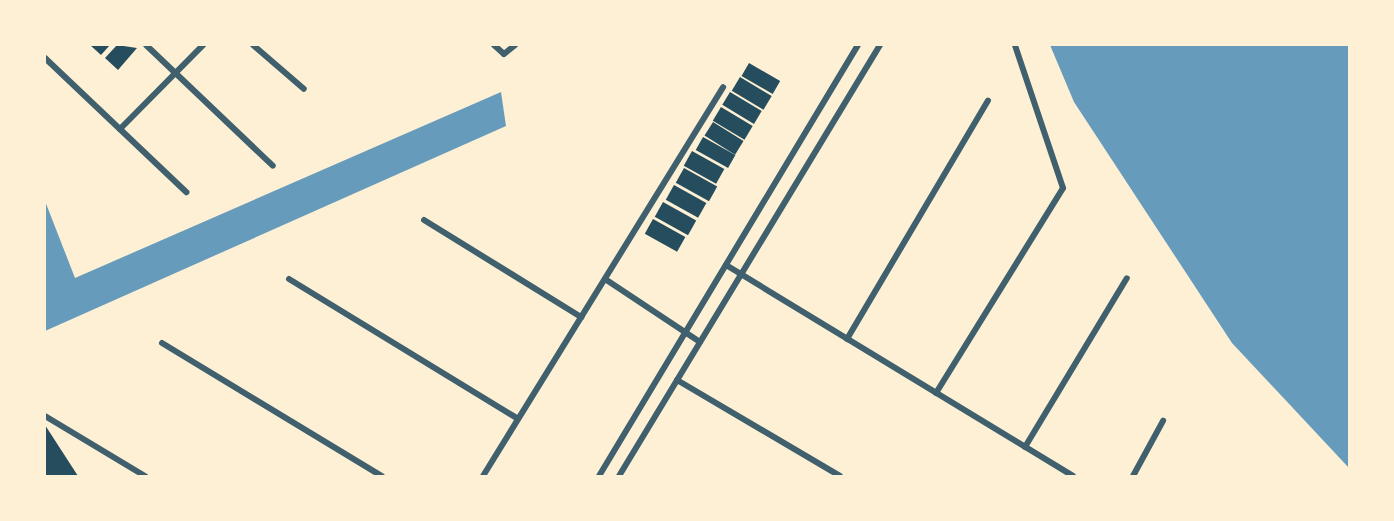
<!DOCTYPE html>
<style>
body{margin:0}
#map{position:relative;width:1394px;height:521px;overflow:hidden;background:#fdf0d5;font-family:"Space Grotesk",sans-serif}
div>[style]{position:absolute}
.water>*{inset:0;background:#669bbc}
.building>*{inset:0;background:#264d5e;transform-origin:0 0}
.minor>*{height:6px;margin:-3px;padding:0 3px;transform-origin:3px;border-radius:3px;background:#3f606c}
span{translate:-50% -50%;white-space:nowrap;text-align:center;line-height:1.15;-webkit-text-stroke:6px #fdf0d5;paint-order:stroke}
.frame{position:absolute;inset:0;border:46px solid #fdf0d5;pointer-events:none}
</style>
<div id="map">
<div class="water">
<div style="clip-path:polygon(1050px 45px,1349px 45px,1349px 468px,1232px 343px,1074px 102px)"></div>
<div style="clip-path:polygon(501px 92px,506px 126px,45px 331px,45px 201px,75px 278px)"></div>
</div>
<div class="building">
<div style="clip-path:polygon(90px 45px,110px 45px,101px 55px)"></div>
<div style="clip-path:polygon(117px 45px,137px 48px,118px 70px,105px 58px)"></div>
<div style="left:749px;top:63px;width:36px;height:15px;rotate:30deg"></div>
<div style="left:740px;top:77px;width:37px;height:16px;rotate:31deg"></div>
<div style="left:730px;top:92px;width:37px;height:15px;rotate:31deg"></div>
<div style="left:721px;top:107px;width:37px;height:16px;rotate:31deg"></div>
<div style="left:713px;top:122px;width:36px;height:16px;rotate:32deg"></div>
<div style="left:703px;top:137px;width:37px;height:15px;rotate:29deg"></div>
<div style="left:692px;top:151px;width:37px;height:17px;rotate:29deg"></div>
<div style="left:684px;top:168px;width:38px;height:17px;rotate:29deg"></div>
<div style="left:674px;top:185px;width:37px;height:17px;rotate:29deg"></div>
<div style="left:663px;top:202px;width:38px;height:17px;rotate:29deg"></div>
<div style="left:653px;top:219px;width:37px;height:17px;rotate:29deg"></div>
<div style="clip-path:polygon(45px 425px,78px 476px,45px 476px)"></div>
</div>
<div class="minor">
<div style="left:146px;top:45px;width:175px;rotate:43.6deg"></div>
<div style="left:253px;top:45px;width:67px;rotate:40.8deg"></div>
<div style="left:494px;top:45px;width:13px;rotate:42deg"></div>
<div style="left:504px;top:54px;width:14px;rotate:-39deg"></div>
<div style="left:45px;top:58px;width:195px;rotate:43.5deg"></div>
<div style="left:120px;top:129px;width:118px;rotate:-45.3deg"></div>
<div style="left:424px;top:220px;width:185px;rotate:31.7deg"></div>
<div style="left:726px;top:265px;width:406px;rotate:31.3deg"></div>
<div style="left:289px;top:279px;width:268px;rotate:31.4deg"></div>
<div style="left:605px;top:279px;width:114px;rotate:33.6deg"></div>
<div style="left:847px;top:339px;width:277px;rotate:-59.4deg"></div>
<div style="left:162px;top:343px;width:257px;rotate:31.2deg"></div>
<div style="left:677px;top:380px;width:189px;rotate:30.5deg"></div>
<div style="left:936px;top:393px;width:241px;rotate:-58.2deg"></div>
<div style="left:1063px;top:188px;width:151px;rotate:-108.6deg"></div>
<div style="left:45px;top:416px;width:117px;rotate:31deg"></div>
<div style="left:1025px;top:447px;width:197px;rotate:-58.9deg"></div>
<div style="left:483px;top:476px;width:457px;rotate:-58.3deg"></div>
<div style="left:599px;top:476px;width:503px;rotate:-59deg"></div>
<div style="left:619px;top:476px;width:504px;rotate:-58.8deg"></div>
<div style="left:1133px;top:476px;width:63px;rotate:-61.4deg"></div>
</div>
<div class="frame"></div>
</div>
